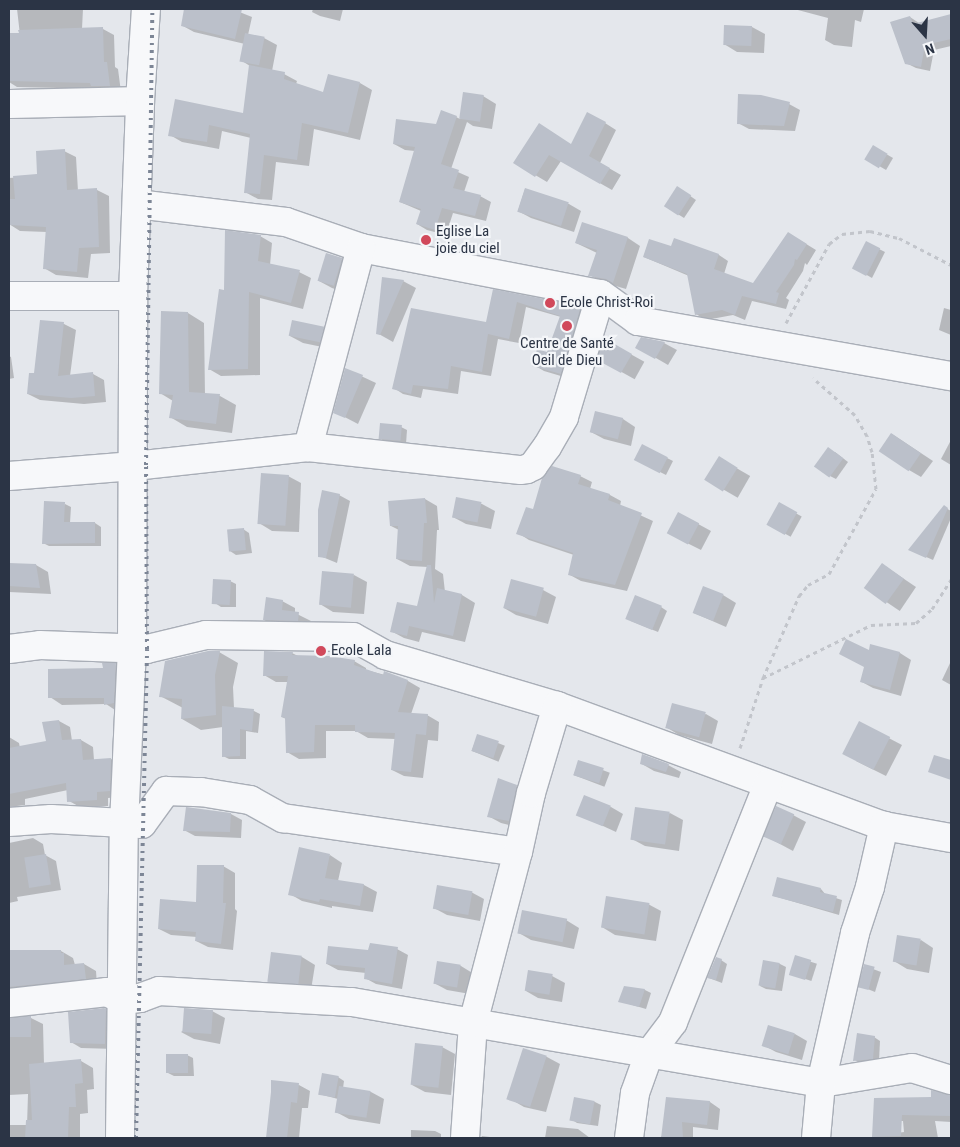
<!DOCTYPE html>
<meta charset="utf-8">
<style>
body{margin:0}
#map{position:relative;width:960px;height:1147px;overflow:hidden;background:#e4e7ec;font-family:"Roboto Condensed",sans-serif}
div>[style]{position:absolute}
.shadow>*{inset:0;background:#0003;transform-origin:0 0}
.building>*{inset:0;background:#bbc0ca;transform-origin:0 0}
.path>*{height:3px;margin-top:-1.5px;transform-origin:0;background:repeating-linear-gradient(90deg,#c2c5cb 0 4px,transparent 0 8px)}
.roads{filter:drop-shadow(1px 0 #a9aeb7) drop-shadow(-1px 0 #a9aeb7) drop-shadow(0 1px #a9aeb7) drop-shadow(0 -1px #a9aeb7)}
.minor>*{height:28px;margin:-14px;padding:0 14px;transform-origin:14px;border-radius:14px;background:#f7f8fa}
.rail>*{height:4px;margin-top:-2px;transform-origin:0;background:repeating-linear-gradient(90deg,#7d8696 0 2.5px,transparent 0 7.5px)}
.dots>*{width:14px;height:14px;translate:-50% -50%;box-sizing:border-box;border:2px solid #f4f6f9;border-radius:50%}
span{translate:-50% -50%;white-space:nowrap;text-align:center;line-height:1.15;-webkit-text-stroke:4.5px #f4f6f9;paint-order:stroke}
.poi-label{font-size:15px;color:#2b3445}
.left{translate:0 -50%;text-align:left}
.frame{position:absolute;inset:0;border:10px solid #2b3445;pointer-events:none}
.north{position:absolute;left:900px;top:10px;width:50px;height:50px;-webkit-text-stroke:4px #f4f6f9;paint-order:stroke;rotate:161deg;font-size:14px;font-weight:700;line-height:20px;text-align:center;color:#2b3445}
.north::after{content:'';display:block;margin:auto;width:18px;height:22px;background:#2b3445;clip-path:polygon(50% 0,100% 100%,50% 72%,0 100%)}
</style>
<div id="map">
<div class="shadow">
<div style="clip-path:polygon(17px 9px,83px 9px,82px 29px,103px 29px,114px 35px,115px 67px,118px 69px,121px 92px,97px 89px,17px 87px,9px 82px,9px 34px,20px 35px)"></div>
<div style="clip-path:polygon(185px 9px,232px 9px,252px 17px,248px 35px,264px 38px,277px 45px,272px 71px,284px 74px,297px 81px,296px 84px,324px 94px,360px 83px,372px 90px,360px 140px,314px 129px,309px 166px,276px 162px,272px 200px,258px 199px,245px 192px,251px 138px,222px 131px,219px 149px,182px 142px,170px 135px,244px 115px,250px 66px,242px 61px,245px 44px,194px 32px,183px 26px)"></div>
<div style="clip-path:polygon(313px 9px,343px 9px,340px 21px,320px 16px,312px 12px)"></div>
<div style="clip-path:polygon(794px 9px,864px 9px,861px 22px,855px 20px,852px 47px,834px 45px,825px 40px,828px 18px)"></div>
<div style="clip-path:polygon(951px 16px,951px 46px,934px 50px,930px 71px,916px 68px,906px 63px,910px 17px,919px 23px)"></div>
<div style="clip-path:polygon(752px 27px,765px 34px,764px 53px,737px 52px,724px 44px)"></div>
<div style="clip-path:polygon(483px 96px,496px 104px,492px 129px,473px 126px,467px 122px,451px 169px,469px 177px,464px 192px,480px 196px,491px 202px,486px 221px,453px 213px,446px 235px,427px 230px,417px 224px,421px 211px,400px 202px,415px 151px,405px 150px,394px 144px,456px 117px,460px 119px)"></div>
<div style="clip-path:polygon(789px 104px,800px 110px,795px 131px,749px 129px,738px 123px)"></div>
<div style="clip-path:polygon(605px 123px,616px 130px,600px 163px,621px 175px,612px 190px,561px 161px,547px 182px,515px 163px,572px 145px)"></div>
<div style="left:874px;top:147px;width:22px;height:14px;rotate:30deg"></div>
<div style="clip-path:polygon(64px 151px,76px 157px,78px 191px,97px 190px,109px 196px,110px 253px,91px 254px,88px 278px,56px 275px,44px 268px,47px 232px,20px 231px,9px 224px,9px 178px,39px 176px)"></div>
<div style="clip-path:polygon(525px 189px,569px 204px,581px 211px,574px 232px,531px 218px,518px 211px)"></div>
<div style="clip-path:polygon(683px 191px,696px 200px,684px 218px,665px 206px)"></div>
<div style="clip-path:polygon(583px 224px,628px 238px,640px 246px,626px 289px,602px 282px,590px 275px,597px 253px,576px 243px)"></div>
<div style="clip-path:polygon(260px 236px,272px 243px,270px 265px,299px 272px,311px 278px,303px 309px,260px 298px,260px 375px,221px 376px,209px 369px,225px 291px)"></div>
<div style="clip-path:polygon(798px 239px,816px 250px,807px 265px,805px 263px,803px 271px,786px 298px,789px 300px,786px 309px,752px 301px,745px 320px,733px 315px,706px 320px,696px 314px,689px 276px,644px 257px,672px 248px,674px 240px,719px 255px,728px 261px,724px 274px,753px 285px)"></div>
<div style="clip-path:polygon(879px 249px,885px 252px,872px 278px,858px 270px)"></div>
<div style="clip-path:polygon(342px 259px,354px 266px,347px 293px,332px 288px,319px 281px)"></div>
<div style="clip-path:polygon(403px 281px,416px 288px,393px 342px,377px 333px)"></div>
<div style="clip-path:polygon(494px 291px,581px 307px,590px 313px,571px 379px,544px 371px,534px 365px,548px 354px,561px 317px,526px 307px,519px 343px,498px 339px,491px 376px,461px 371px,458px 394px,423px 389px,421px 398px,403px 394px,394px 388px,487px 323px)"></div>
<div style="clip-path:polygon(944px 308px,951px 310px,951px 335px,939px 330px)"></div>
<div style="clip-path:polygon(188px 313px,204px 323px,205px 395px,220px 396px,236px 405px,232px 433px,187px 427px,170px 417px,173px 401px,160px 393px)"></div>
<div style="clip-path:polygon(41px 321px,64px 324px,76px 330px,70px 376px,93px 374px,104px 380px,106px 402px,84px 404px,40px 400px,28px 394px,35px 375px)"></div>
<div style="clip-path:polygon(323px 328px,336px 335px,332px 349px,303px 343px,290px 336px)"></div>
<div style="left:605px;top:340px;width:45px;height:20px;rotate:29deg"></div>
<div style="clip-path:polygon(664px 343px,677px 350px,668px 365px,637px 347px)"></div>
<div style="clip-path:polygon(9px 356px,11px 357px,14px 378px,9px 379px)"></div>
<div style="clip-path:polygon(346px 369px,376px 383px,358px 424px,335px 412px)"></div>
<div style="clip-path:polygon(623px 419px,635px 427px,631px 446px,604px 439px,591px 432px)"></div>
<div style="clip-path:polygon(401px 427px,407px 430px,406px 444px,385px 442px,380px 438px)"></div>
<div style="clip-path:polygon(892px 434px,933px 461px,921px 477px,909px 470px)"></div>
<div style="clip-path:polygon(951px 440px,951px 465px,941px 459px)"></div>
<div style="clip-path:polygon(835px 452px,848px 462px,836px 479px,830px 476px)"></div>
<div style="clip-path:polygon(667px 458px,673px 461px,666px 475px,642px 463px)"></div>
<div style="left:719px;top:458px;width:36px;height:25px;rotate:30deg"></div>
<div style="clip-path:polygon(288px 476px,301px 483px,299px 532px,272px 531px,259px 523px)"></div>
<div style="clip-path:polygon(580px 476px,592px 482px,590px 489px,610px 495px,621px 501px,620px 506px,653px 521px,627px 591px,581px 581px,570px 575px,574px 555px,529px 540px,518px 533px,533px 511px)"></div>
<div style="clip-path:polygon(339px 495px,350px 501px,337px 563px,320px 556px)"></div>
<div style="clip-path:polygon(425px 499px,437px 506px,439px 530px,437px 530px,435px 569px,443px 574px,445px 592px,462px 595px,475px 603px,465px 642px,422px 632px,419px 642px,404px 638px,391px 631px,418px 608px,428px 567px,410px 566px,397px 559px,399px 530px,391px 526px)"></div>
<div style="clip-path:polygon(457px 499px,482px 504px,495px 511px,491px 529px,466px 524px,453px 517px)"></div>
<div style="clip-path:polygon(65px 504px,71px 507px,70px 523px,95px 523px,101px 527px,101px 546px,49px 546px,43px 543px)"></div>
<div style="left:779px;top:504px;width:26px;height:23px;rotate:29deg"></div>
<div style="clip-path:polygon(944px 507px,951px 511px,951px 518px,933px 560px,915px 552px)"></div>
<div style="clip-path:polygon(678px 513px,711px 531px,701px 550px,681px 540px)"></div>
<div style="clip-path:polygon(243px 529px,249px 533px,252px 553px,236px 555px,230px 551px)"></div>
<div style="clip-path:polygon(9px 564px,36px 565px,48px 572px,51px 594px,9px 592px)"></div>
<div style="left:882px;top:564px;width:41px;height:29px;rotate:34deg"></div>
<div style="clip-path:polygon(354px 575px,367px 582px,364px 614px,333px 612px,320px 604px)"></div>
<div style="clip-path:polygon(230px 581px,236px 584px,236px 607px,221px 607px,215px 603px)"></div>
<div style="clip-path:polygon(543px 590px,556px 597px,548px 624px,516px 615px,504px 608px)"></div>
<div style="clip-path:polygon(723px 595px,736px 603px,726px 627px,694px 613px)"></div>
<div style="clip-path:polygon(282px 601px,295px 608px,295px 613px,311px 621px,310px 627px,277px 627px,264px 620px)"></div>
<div style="clip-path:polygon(661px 607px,667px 611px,658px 632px,631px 621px)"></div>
<div style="clip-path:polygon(871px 646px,900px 653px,911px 660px,901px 696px,873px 688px,862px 682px)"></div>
<div style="clip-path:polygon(219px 652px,238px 663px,233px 687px,234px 708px,254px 711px,260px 714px,258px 733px,246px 731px,246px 759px,229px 759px,223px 756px,223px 727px,201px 730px,182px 719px,183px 708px,160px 696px)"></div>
<div style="clip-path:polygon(292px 653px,298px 656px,354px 661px,366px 668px,366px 670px,408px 681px,420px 688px,411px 714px,427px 715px,439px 722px,438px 741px,428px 740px,423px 778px,404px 776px,392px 770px,395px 739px,368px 738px,356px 731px,326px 731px,326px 758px,299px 759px,287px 752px,286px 719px,282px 717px,289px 682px,276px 682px,264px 675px)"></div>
<div style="clip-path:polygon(951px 661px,951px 685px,942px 680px)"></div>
<div style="clip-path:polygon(115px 665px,128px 672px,118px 712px,106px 704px,62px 705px,50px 697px)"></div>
<div style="clip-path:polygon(706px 714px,718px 721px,712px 744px,679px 735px,666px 727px)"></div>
<div style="clip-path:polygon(59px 721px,70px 727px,72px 741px,81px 740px,93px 747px,94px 760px,111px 759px,122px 765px,121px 797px,108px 798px,108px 806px,80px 807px,69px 801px,68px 790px,25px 799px,25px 805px,9px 807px,9px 737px,19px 743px,20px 748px,47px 742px)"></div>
<div style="clip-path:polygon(860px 723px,902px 745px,886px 776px,856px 761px)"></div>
<div style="left:478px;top:735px;width:29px;height:17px;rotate:22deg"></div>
<div style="left:579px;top:761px;width:33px;height:15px;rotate:21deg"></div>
<div style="clip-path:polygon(642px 764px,668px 765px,681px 772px,679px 778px,654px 771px)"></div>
<div style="clip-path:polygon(516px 786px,529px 794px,521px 828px,501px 823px,488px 816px)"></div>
<div style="clip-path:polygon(611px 807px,623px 814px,616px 832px,577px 814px)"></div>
<div style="clip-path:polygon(670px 813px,683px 820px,679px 851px,645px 846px,632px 839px)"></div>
<div style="clip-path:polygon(231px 814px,242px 820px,241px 838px,195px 836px,184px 830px)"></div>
<div style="clip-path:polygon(793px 815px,806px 822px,793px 851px,765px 836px)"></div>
<div style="clip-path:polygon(33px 838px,43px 844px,45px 855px,56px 861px,61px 890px,17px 897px,18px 901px,9px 903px,9px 843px)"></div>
<div style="clip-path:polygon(330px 855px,342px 863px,338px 881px,364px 885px,377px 892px,373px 912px,332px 906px,332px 908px,302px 901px,290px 894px)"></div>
<div style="clip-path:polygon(223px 866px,235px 873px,235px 909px,237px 911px,233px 950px,208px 947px,196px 941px,197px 937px,171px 935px,159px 929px,198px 903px)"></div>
<div style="clip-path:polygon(821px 889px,826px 895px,842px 900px,839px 915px,774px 896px)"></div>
<div style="clip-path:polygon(471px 892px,484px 899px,480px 921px,447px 915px,434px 908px)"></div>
<div style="clip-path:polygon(648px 904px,661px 911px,656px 941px,615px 935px,602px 927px)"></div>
<div style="clip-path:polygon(566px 920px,579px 928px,574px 949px,531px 940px,519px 933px)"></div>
<div style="clip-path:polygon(921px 940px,933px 948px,929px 973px,907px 969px,894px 961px)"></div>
<div style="clip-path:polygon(397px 949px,408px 955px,402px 989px,376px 984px,365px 978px,366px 973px,338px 970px,327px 964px,370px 952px)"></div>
<div style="clip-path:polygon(9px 951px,61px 951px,73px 958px,75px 965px,84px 964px,96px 971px,97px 985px,9px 1001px)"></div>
<div style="clip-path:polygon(272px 953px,302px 957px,315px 965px,311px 990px,281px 988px,268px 981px)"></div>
<div style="left:796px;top:957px;width:22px;height:18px;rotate:18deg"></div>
<div style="clip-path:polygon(721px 960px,727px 964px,722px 983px,709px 978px)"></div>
<div style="clip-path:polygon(438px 962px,461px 966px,474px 974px,470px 994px,447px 990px,434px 983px)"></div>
<div style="clip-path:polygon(764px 962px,780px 964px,786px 967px,782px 991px,766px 989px,760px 986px)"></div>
<div style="clip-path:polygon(865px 966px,881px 972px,875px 992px,860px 986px)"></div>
<div style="clip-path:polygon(552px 976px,565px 983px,562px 1002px,538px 998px,526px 991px)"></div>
<div style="clip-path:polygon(625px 987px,645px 990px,651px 993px,646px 1009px,619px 1001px)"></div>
<div style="clip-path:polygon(106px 1010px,116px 1016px,115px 1049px,81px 1048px,71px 1042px)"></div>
<div style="clip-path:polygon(212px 1011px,225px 1018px,220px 1044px,194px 1039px,181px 1032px)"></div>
<div style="clip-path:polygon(9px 1018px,31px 1018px,43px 1024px,44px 1064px,81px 1061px,93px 1068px,94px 1089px,87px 1090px,88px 1113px,80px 1114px,80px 1138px,9px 1138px,9px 1125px,27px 1125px,28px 1094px,9px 1095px)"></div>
<div style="clip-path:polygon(795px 1034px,807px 1041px,802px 1060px,776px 1052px,763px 1045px)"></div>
<div style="clip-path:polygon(874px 1037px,880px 1041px,879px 1061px,860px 1063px,855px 1060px)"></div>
<div style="clip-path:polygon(442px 1047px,455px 1054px,451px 1095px,425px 1092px,412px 1085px)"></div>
<div style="clip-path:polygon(524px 1049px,547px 1057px,560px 1064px,546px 1112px,524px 1107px,512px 1100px)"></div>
<div style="clip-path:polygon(187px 1055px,193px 1058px,194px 1076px,174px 1076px,168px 1073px)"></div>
<div style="clip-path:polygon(338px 1077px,344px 1081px,343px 1088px,371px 1092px,384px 1099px,380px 1124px,349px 1119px,336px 1112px,338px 1099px,319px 1094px)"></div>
<div style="clip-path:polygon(299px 1085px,310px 1091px,308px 1108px,302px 1108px,299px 1138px,268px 1138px,273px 1092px)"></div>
<div style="clip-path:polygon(933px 1092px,951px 1096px,951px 1122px,935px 1121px,938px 1138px,874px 1138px,874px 1136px,904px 1132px,903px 1121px,886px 1121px,933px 1099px)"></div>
<div style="clip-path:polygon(667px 1098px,710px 1102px,720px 1109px,718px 1130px,693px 1127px,693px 1138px,660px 1138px,662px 1136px)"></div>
<div style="clip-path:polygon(575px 1099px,595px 1102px,601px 1105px,598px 1126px,577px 1123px,571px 1119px)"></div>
<div style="clip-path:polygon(547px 1126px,578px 1129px,590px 1138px,545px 1138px)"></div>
<div style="clip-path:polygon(411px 1130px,435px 1131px,441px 1134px,441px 1138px,411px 1138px)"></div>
<div style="clip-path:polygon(482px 1136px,498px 1138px,481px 1138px)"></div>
</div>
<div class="building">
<div style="clip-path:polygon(184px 9px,242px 9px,235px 39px,181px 26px)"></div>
<div style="clip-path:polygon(951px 14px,951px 39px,925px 45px,921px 67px,905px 64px,890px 22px,910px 16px,913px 24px)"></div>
<div style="left:724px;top:25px;width:28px;height:20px;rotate:2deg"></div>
<div style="clip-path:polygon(103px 27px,104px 62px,107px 62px,110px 86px,91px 86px,90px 83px,9px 81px,9px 33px,19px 33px,18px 30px)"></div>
<div style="left:245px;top:33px;width:20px;height:29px;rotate:11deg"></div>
<div style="clip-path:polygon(249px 65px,285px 72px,284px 79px,323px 92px,328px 74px,360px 82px,348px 133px,302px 123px,297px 160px,264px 155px,260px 194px,244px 193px,250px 134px,209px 125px,207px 142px,168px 136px,175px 99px,243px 113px)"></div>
<div style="left:463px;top:92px;width:21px;height:27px;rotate:8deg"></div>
<div style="clip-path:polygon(738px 94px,761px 95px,790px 102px,784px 126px,737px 124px)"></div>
<div style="clip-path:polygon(441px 110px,457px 116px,441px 164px,459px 170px,453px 188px,481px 195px,475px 216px,442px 208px,435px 230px,416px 224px,421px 209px,399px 202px,415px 147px,393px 144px,396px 119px,436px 124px)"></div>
<div style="clip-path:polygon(587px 112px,606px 122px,589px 156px,610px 168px,600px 184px,549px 155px,535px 177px,513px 163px,539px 123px,571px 144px)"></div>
<div style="left:873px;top:145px;width:17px;height:17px;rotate:31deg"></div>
<div style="clip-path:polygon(65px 149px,67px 190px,97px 188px,99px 247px,79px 248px,77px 272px,43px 269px,46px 227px,9px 225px,9px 199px,15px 199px,13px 176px,37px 174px,36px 151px)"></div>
<div style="left:677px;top:186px;width:17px;height:24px;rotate:33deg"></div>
<div style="left:525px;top:188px;width:46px;height:25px;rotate:18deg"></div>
<div style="clip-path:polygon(582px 222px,628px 237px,613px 283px,606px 279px,588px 276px,597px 250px,575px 243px)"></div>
<div style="clip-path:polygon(225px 230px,261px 235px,258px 261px,300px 270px,291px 303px,249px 292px,248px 369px,208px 370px,219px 289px,224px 290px)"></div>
<div style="clip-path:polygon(788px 232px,807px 244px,797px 260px,795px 259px,794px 265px,776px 292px,779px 293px,776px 304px,742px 296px,735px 315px,722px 310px,695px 315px,687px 274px,643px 257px,649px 239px,671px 246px,674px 238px,719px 254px,714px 269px,753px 283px)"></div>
<div style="left:866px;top:241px;width:16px;height:31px;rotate:27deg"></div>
<div style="left:326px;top:253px;width:17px;height:29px;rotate:17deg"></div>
<div style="clip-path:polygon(382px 277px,404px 280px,380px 335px,376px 334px)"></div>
<div style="clip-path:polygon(493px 289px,581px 306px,561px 374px,532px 366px,537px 349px,547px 352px,560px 316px,517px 302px,509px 339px,488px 334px,482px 372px,451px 366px,448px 389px,413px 385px,411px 394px,392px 389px,411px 308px,486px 322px)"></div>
<div style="clip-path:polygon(161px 311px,188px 312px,189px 392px,220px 394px,216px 424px,169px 418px,173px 395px,159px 394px)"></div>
<div style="clip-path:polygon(40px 320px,64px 322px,58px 376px,93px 372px,95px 396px,71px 398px,27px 394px,29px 373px,34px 373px)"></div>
<div style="left:292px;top:320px;width:33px;height:16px;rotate:12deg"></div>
<div style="clip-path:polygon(641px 337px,665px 342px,655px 359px,635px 348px)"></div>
<div style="clip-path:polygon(604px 338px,632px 354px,621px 373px,597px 360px)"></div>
<div style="clip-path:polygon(345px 368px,363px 375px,345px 418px,333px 413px)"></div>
<div style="left:595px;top:411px;width:29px;height:22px;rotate:14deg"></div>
<div style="left:380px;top:423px;width:22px;height:16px;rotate:5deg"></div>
<div style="left:891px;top:433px;width:36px;height:22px;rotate:34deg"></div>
<div style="left:642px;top:444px;width:29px;height:18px;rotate:27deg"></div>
<div style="left:828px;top:447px;width:19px;height:24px;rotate:36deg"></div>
<div style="left:719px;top:456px;width:22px;height:28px;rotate:32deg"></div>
<div style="clip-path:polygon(552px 466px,581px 475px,578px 484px,610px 494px,608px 500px,642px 513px,615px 585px,568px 575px,573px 553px,516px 534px,526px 507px,533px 509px,542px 478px)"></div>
<div style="left:261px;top:473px;width:28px;height:51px;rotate:4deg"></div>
<div style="clip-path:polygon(322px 490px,340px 494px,326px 558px,318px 557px,318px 510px)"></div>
<div style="left:456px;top:497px;width:26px;height:21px;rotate:11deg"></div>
<div style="clip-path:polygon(425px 498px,427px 523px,424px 523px,422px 561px,396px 559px,398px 526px,390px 526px,388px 501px)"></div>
<div style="clip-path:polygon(44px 501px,65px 502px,64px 522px,95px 522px,95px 543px,42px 544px)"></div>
<div style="left:779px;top:502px;width:21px;height:26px;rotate:29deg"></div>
<div style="clip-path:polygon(944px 505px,948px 508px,926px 558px,908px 550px)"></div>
<div style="left:678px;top:512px;width:24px;height:24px;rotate:28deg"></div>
<div style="left:244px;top:528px;width:22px;height:17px;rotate:85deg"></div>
<div style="clip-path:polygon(9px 563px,36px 564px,40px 588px,9px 586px)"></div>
<div style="left:882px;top:563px;width:27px;height:31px;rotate:36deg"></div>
<div style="clip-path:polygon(427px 565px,431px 565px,434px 603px,437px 588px,462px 594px,453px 636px,409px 626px,407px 636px,390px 632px,397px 602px,417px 606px)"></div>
<div style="left:322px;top:571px;width:32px;height:34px;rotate:5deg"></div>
<div style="left:213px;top:579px;width:18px;height:25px;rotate:3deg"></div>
<div style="left:511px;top:579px;width:34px;height:30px;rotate:15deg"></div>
<div style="left:703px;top:586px;width:22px;height:29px;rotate:21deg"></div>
<div style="left:635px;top:595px;width:29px;height:26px;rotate:22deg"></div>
<div style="clip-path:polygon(266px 597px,283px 600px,282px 610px,299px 612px,298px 621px,263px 620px)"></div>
<div style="clip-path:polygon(846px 639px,869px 650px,870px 644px,900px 652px,890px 690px,860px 682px,864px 667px,839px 654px)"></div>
<div style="clip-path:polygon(208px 651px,220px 651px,215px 675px,216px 715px,181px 719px,182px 699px,159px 697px,165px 661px)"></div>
<div style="clip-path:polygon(264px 651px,293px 652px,292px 655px,329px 656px,355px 660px,354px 665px,383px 675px,384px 671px,408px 680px,398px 712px,428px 714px,426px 735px,416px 734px,411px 772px,391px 770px,395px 733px,355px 732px,355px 725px,315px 725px,314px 752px,286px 753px,285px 718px,281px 717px,288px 676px,263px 676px)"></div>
<div style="clip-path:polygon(102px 663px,116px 663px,114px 703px,104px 705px,104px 698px,48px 698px,48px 669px,103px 668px)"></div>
<div style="left:672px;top:703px;width:35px;height:26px;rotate:15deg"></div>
<div style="clip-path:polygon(222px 706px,254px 709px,252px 731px,240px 729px,240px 756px,222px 757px)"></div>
<div style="clip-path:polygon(59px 720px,62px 740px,81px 739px,83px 760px,111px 758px,110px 791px,97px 792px,97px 800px,67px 802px,66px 783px,9px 794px,9px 748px,46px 741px,42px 722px)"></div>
<div style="left:859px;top:721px;width:35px;height:37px;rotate:27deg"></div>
<div style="left:477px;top:734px;width:23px;height:18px;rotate:18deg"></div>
<div style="clip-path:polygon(642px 754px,669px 764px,666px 772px,640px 764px)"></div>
<div style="clip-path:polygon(934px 755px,951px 760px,951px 780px,928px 772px)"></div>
<div style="left:578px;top:760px;width:27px;height:16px;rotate:17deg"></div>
<div style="clip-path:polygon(498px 778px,517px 785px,509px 821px,487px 817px)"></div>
<div style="left:584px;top:795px;width:29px;height:22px;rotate:22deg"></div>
<div style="left:776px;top:806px;width:20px;height:33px;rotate:24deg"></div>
<div style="clip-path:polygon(186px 807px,231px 813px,230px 832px,183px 831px)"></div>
<div style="left:635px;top:807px;width:35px;height:33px;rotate:8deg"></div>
<div style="clip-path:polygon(299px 847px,330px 854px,325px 878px,364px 884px,360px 906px,320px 899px,319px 902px,288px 895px)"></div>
<div style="left:46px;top:854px;width:31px;height:22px;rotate:81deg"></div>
<div style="clip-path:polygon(197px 865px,224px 865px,223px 903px,226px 903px,221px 944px,195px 941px,196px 932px,158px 929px,160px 899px,196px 902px)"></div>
<div style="clip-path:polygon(777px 877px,821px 888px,820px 892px,837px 896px,833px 912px,772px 896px)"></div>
<div style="left:437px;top:885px;width:36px;height:24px;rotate:10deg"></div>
<div style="left:606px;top:896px;width:44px;height:32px;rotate:9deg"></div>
<div style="left:522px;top:910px;width:46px;height:24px;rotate:11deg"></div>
<div style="left:897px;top:935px;width:24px;height:27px;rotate:9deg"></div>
<div style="clip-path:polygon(370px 943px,398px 947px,392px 984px,364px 979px,365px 968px,326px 964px,328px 946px,368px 950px)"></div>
<div style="clip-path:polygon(9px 950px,61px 950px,61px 953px,64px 953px,64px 965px,84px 963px,86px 979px,9px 987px)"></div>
<div style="left:271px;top:952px;width:31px;height:30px;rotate:7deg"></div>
<div style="left:795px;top:955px;width:17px;height:21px;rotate:17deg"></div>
<div style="clip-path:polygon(716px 957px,722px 959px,716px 980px,707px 978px)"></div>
<div style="left:763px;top:960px;width:17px;height:26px;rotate:10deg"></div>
<div style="left:437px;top:961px;width:24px;height:23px;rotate:9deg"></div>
<div style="left:864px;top:964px;width:11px;height:24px;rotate:15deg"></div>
<div style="left:528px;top:970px;width:25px;height:21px;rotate:9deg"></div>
<div style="clip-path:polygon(624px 986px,645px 989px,639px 1007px,618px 1002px)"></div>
<div style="clip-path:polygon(104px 1008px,106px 1009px,105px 1044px,70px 1043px,68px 1012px)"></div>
<div style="left:184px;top:1008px;width:29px;height:24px;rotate:4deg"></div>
<div style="left:31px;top:1016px;width:21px;height:22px;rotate:90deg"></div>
<div style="left:768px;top:1025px;width:28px;height:22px;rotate:17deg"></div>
<div style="clip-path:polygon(857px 1033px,875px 1036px,873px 1059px,853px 1061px)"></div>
<div style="left:415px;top:1043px;width:28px;height:42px;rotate:6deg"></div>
<div style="left:523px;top:1048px;width:25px;height:54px;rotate:18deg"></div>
<div style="left:188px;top:1054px;width:19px;height:22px;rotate:90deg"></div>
<div style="clip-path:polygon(81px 1059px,83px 1083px,75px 1084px,76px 1107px,69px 1107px,68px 1138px,25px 1138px,26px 1120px,32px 1120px,29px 1064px)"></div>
<div style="left:322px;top:1073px;width:17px;height:22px;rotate:10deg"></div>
<div style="clip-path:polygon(271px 1080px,299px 1083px,297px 1103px,291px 1102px,287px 1138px,266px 1138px,271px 1092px)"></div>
<div style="left:339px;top:1086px;width:32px;height:27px;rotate:9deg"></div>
<div style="clip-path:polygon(931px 1090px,951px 1095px,951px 1116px,902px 1115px,901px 1136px,872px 1137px,874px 1098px,931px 1097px)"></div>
<div style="left:574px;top:1097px;width:21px;height:24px;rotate:11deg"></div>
<div style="clip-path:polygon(666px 1097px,710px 1101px,707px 1125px,682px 1122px,683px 1138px,661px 1138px)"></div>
</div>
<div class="path">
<div style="left:786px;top:323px;width:90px;rotate:-61.4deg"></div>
<div style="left:829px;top:244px;width:16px;rotate:-38deg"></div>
<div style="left:842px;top:234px;width:28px;rotate:-6deg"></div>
<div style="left:870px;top:231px;width:30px;rotate:14deg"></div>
<div style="left:899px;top:238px;width:59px;rotate:27.4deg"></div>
<div style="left:763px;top:678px;width:120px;rotate:-26.1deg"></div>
<div style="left:871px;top:625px;width:45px;rotate:-2.5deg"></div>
<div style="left:916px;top:623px;width:21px;rotate:-41deg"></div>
<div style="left:932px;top:609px;width:35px;rotate:-57deg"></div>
<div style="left:740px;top:748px;width:74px;rotate:-71.8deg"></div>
<div style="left:763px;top:678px;width:90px;rotate:-66.3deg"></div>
<div style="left:799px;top:596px;width:14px;rotate:-51deg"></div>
<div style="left:808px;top:585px;width:24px;rotate:-28deg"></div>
<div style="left:829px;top:574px;width:97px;rotate:-61.1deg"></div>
<div style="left:876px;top:489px;width:37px;rotate:-96deg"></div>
<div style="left:872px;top:452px;width:17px;rotate:-107deg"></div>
<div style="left:867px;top:436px;width:24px;rotate:-120deg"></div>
<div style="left:855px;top:415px;width:56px;rotate:-138.6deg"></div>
</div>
<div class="roads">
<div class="minor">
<div style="left:9px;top:104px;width:131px;rotate:-1.3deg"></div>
<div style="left:137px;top:204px;width:150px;rotate:6.9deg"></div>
<div style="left:286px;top:222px;width:79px;rotate:19.1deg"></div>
<div style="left:361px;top:248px;width:244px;rotate:10.9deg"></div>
<div style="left:601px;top:294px;width:46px;rotate:36.1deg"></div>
<div style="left:638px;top:321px;width:318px;rotate:10deg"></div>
<div style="left:9px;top:296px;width:124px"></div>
<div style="left:308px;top:447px;width:206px;rotate:-75.1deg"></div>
<div style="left:9px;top:476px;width:125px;rotate:-4.6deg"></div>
<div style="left:134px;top:466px;width:175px;rotate:-6.2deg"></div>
<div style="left:308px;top:447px;width:214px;rotate:6.2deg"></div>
<div style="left:521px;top:470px;width:6px;rotate:-9deg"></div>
<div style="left:527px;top:469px;width:7px;rotate:-27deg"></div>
<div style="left:533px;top:466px;width:24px;rotate:-54deg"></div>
<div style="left:547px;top:447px;width:34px;rotate:-60deg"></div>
<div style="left:564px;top:417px;width:128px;rotate:-73.3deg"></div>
<div style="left:9px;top:649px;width:31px;rotate:-7deg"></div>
<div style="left:40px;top:645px;width:107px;rotate:2.1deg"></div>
<div style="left:147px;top:649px;width:61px;rotate:-13.3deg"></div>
<div style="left:206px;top:635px;width:147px;rotate:0.8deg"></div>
<div style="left:353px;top:637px;width:37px;rotate:29deg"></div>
<div style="left:385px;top:655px;width:179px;rotate:16.5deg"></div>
<div style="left:557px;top:706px;width:348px;rotate:20.2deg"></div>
<div style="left:884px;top:826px;width:68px;rotate:10.2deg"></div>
<div style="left:9px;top:822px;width:42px;rotate:-4.1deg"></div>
<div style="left:51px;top:819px;width:91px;rotate:3.1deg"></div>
<div style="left:142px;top:824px;width:41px;rotate:-54deg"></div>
<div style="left:166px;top:791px;width:35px;rotate:2deg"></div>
<div style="left:201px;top:792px;width:50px;rotate:9.3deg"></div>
<div style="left:250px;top:800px;width:38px;rotate:29deg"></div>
<div style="left:283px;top:818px;width:237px;rotate:8.2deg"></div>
<div style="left:9px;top:1003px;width:99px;rotate:-6.4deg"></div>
<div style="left:107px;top:992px;width:17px;rotate:28deg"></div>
<div style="left:122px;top:1000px;width:18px;rotate:-6deg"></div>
<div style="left:140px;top:998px;width:20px;rotate:-20deg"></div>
<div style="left:159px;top:991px;width:193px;rotate:3.3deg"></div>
<div style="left:352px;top:1002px;width:476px;rotate:9.8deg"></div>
<div style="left:821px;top:1083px;width:92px;rotate:-9.4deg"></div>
<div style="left:912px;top:1068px;width:41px;rotate:17.1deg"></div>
<div style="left:120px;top:1138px;width:314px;rotate:-89.3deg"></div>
<div style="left:124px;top:824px;width:175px;rotate:-87.4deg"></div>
<div style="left:132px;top:649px;width:353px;rotate:-89.8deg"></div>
<div style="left:133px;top:296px;width:195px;rotate:-87.9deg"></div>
<div style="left:140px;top:101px;width:92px;rotate:-86.3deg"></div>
<div style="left:465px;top:1138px;width:115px;rotate:-86deg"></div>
<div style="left:473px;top:1023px;width:177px;rotate:-75.3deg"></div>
<div style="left:518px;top:852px;width:60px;rotate:-77.6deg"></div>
<div style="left:531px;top:793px;width:91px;rotate:-73.4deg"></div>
<div style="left:629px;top:1138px;width:45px;rotate:-82.4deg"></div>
<div style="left:635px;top:1093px;width:41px;rotate:-70.3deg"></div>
<div style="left:649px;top:1054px;width:40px;rotate:-53deg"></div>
<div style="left:673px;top:1022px;width:256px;rotate:-68.2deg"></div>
<div style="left:816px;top:1138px;width:55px;rotate:-84.8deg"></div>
<div style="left:821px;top:1083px;width:154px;rotate:-77.2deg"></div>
<div style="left:855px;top:933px;width:48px;rotate:-71.9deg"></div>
<div style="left:870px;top:887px;width:63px;rotate:-77.1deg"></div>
</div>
</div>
<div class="rail">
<div style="left:136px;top:1138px;width:489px;rotate:-88.7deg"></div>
<div style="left:147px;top:649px;width:184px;rotate:-90.3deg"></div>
<div style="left:146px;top:465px;width:456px;rotate:-89.2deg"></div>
</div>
<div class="dots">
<div style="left:426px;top:240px;background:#d1495b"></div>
<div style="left:550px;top:303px;background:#d1495b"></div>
<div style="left:567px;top:326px;background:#d1495b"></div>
<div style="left:321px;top:651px;background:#d1495b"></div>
</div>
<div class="poi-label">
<span class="left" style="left:436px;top:240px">Eglise La<br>joie du ciel</span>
<span class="left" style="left:560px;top:303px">Ecole Christ-Roi</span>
<span style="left:567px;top:352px">Centre de Santé<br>Oeil de Dieu</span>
<span class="left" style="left:331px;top:651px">Ecole Lala</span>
</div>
<div class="frame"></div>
<div class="north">N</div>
</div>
